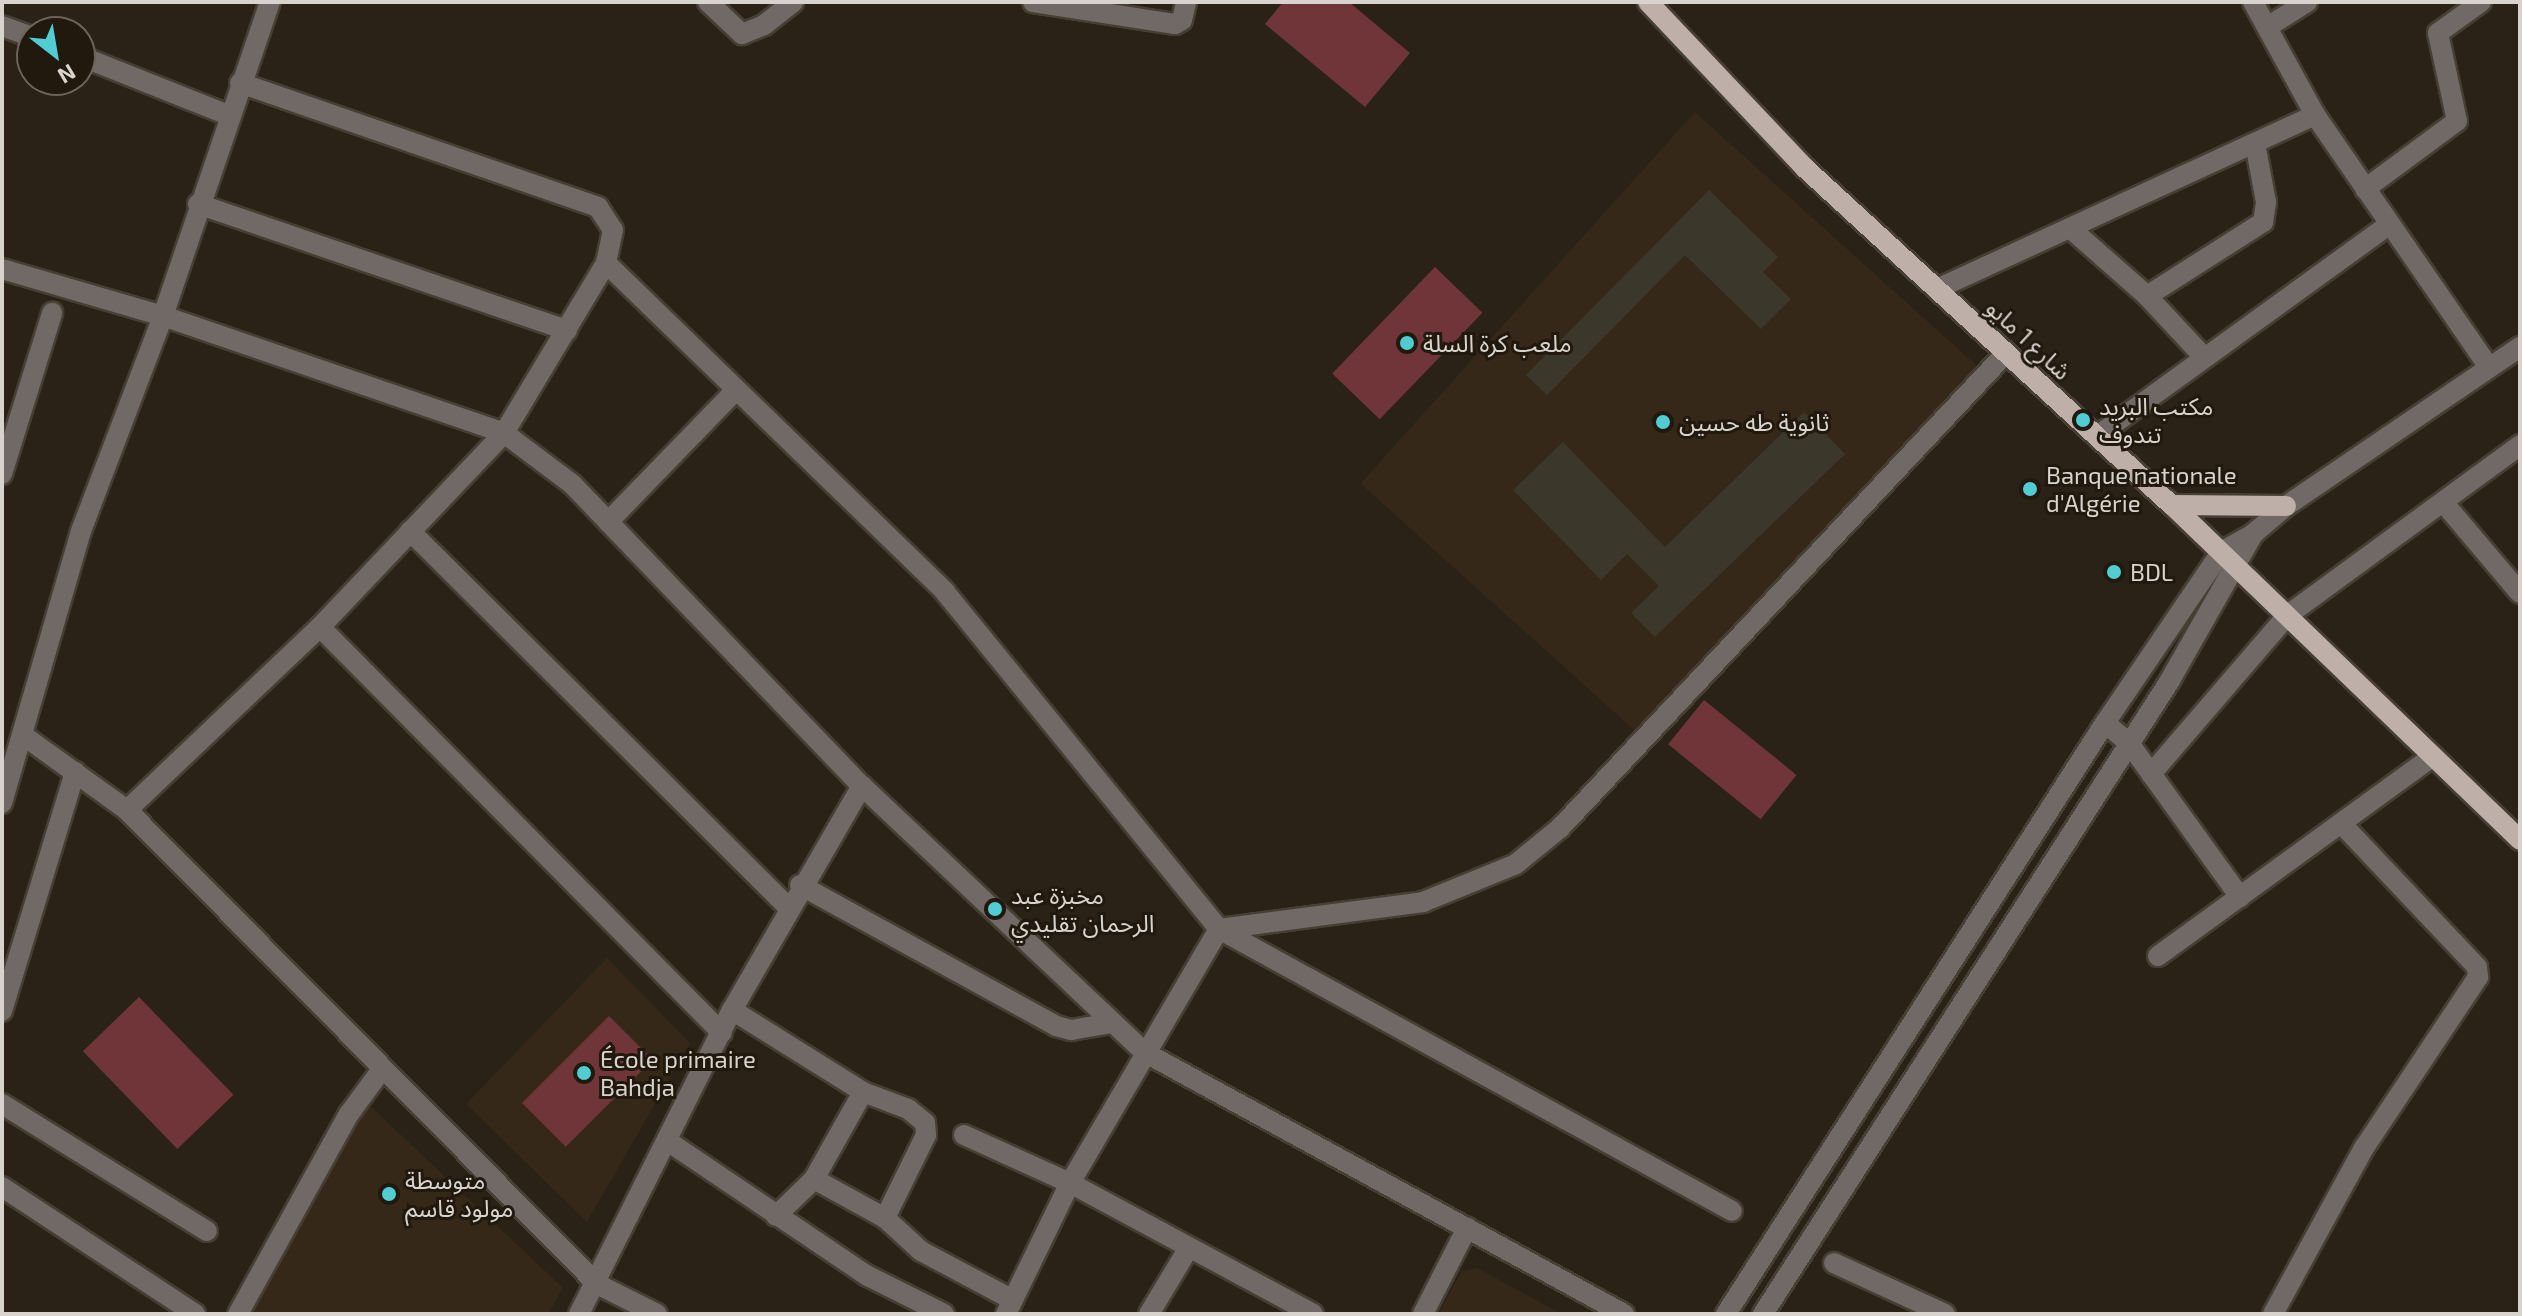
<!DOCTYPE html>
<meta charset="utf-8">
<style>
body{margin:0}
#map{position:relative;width:2522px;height:1316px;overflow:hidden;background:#2b2217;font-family:"Exo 2","Noto Sans Arabic",sans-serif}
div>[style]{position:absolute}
.built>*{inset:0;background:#352818;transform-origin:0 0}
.green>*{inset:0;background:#6f3539;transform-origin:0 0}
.building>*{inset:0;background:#3b382b}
.roads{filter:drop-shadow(2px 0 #473e34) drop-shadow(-2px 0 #473e34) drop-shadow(0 2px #473e34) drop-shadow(0 -2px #473e34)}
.minor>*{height:20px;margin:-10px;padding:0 10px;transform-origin:10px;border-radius:10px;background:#706966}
.major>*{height:20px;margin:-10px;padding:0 10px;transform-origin:10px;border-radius:10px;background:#beafa9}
.dots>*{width:22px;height:22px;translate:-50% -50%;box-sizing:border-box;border:4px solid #21180e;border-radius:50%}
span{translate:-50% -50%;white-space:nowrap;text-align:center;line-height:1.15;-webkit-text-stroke:6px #21180e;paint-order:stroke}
.street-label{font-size:24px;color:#d9d3cd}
.poi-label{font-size:24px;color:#d9d3cd}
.left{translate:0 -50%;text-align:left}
.frame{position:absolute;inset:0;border:4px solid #d9d3cd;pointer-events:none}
.north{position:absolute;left:16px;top:16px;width:80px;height:80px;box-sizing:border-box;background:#21180e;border:2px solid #6b635a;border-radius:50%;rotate:149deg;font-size:22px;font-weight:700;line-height:32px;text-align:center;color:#d9d3cd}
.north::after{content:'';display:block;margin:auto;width:28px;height:36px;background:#51ccd3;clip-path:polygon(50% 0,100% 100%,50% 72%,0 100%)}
</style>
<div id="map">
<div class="built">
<div style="left:1695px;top:112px;width:379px;height:500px;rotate:42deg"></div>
<div style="clip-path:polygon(607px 958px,690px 1043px,587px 1222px,466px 1104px)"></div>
<div style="clip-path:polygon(365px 1101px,563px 1288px,548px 1314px,252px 1314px)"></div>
<div style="clip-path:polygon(1477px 1268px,1562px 1314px,1438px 1314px,1462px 1271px)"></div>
</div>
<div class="green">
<div style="clip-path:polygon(1283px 2px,1349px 2px,1410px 53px,1365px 107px,1265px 24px)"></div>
<div style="left:1435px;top:267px;width:66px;height:148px;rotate:44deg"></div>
<div style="left:1704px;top:700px;width:119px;height:57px;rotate:39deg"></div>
<div style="left:139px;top:997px;width:136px;height:78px;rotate:46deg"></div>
<div style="left:609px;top:1016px;width:62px;height:123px;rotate:45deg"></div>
</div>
<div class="building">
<div style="clip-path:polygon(1709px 190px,1778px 257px,1763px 272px,1791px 299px,1761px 329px,1685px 255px,1547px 395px,1526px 375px)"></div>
<div style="clip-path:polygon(1804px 412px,1845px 454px,1655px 637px,1631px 613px,1659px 586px,1627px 554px,1601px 580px,1513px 490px,1563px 442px,1665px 547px)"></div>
</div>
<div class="roads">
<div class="minor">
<div style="left:708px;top:2px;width:47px;rotate:43.3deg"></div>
<div style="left:742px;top:34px;width:24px;rotate:-22deg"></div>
<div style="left:764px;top:25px;width:37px;rotate:-38deg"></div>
<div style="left:1033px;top:2px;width:144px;rotate:8.8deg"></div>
<div style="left:1175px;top:24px;width:8px;rotate:-30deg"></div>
<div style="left:1182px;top:20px;width:18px;rotate:-77deg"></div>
<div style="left:2253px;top:2px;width:129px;rotate:61.2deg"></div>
<div style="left:2315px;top:115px;width:306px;rotate:55.4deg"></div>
<div style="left:2px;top:26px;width:32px;rotate:20deg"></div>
<div style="left:2269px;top:26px;width:45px;rotate:-32.3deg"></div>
<div style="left:80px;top:56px;width:159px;rotate:21.7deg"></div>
<div style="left:240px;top:83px;width:379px;rotate:19.1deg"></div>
<div style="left:598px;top:207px;width:27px;rotate:57deg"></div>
<div style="left:613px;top:230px;width:34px;rotate:102deg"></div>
<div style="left:2365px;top:189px;width:114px;rotate:-36.5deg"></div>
<div style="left:2457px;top:121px;width:90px;rotate:-102.2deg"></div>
<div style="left:2438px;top:33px;width:53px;rotate:-35.8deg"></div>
<div style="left:198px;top:204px;width:390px;rotate:18.9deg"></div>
<div style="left:2070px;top:228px;width:103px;rotate:41.4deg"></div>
<div style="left:2147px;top:296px;width:82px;rotate:47deg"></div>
<div style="left:2px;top:269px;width:168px;rotate:16.3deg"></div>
<div style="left:163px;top:316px;width:361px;rotate:18.9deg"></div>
<div style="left:504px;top:433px;width:85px;rotate:36.9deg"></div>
<div style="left:572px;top:484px;width:419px;rotate:46.2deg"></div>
<div style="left:862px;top:786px;width:388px;rotate:43.3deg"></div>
<div style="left:1144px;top:1052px;width:547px;rotate:28.63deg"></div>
<div style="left:1939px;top:288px;width:414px;rotate:-24.7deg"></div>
<div style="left:2147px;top:296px;width:138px;rotate:-32.5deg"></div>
<div style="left:2263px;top:222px;width:20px;rotate:-81deg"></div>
<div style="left:2266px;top:202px;width:60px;rotate:-100.6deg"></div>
<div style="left:2097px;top:436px;width:360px;rotate:-35.9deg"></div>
<div style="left:2px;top:474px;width:169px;rotate:-72.7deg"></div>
<div style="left:2443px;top:502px;width:119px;rotate:49.8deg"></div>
<div style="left:608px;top:522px;width:184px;rotate:-45.9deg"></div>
<div style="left:410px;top:531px;width:533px;rotate:44.85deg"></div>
<div style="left:320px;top:627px;width:571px;rotate:45.28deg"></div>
<div style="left:2105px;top:723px;width:31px;rotate:40deg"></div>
<div style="left:2129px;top:743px;width:190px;rotate:54.2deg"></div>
<div style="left:24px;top:736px;width:127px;rotate:35.7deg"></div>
<div style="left:127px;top:810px;width:668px;rotate:45.24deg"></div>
<div style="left:597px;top:1284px;width:67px;rotate:26.6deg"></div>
<div style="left:2151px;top:774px;width:210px;rotate:-49.3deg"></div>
<div style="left:2288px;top:615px;width:288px;rotate:-36.2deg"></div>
<div style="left:2px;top:803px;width:283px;rotate:-73.8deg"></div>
<div style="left:81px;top:531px;width:230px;rotate:-69.1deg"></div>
<div style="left:163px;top:316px;width:332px;rotate:-71.2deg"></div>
<div style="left:127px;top:810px;width:266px;rotate:-43.5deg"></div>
<div style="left:320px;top:627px;width:267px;rotate:-46.5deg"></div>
<div style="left:504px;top:433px;width:198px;rotate:-59deg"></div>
<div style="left:606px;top:263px;width:472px;rotate:44.1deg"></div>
<div style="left:945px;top:592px;width:434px;rotate:50.9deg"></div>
<div style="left:1219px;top:929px;width:206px;rotate:-7.5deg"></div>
<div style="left:1423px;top:902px;width:100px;rotate:-22.2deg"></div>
<div style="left:1516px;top:864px;width:57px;rotate:-39.3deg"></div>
<div style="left:1560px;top:828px;width:652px;rotate:-46.8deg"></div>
<div style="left:800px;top:885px;width:292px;rotate:28.8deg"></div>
<div style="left:1056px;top:1026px;width:16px;rotate:15deg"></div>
<div style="left:1071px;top:1030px;width:40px;rotate:-10deg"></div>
<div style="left:2158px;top:956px;width:340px;rotate:-36deg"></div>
<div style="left:732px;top:1010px;width:155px;rotate:32deg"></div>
<div style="left:863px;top:1092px;width:48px;rotate:20.7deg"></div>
<div style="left:908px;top:1109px;width:22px;rotate:39deg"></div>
<div style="left:925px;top:1123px;width:12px;rotate:85deg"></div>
<div style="left:926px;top:1135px;width:93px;rotate:116.3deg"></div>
<div style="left:2px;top:1011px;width:250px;rotate:-73deg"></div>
<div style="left:2px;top:1104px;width:241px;rotate:31.8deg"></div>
<div style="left:964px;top:1135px;width:116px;rotate:24.4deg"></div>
<div style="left:1070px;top:1183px;width:276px;rotate:28.3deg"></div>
<div style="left:669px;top:1142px;width:240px;rotate:34deg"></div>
<div style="left:868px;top:1276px;width:85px;rotate:26.6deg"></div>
<div style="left:814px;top:1179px;width:81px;rotate:28.8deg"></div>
<div style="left:885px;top:1218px;width:49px;rotate:42.5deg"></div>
<div style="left:921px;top:1251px;width:104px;rotate:28deg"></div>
<div style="left:2px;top:1187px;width:231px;rotate:33.3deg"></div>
<div style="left:776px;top:1216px;width:53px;rotate:-44.2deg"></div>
<div style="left:814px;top:1179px;width:100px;rotate:-60.6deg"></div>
<div style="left:1834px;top:1263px;width:122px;rotate:24.7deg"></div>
<div style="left:238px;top:1314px;width:229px;rotate:-61deg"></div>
<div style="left:349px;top:1114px;width:56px;rotate:-53.7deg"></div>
<div style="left:579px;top:1314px;width:340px;rotate:-63.3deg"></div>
<div style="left:732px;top:1010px;width:259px;rotate:-59.9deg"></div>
<div style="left:1006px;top:1314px;width:146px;rotate:-64deg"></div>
<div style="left:1070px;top:1183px;width:294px;rotate:-59.6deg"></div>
<div style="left:1219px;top:929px;width:585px;rotate:28.8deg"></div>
<div style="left:1149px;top:1314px;width:76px;rotate:-59deg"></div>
<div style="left:1423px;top:1314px;width:97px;rotate:-62.9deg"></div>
<div style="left:1726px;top:1314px;width:702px;rotate:-57.33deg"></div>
<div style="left:2105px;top:723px;width:207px;rotate:-55.8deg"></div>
<div style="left:2221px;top:552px;width:37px;rotate:-29deg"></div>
<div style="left:2253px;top:534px;width:43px;rotate:-40.3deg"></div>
<div style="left:2286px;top:506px;width:283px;rotate:-34.2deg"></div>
<div style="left:1763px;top:1314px;width:751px;rotate:-57.28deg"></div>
<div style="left:2169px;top:682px;width:170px;rotate:-60.4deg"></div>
<div style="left:2273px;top:1314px;width:189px;rotate:-61.3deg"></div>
<div style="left:2364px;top:1148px;width:206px;rotate:-56.3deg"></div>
<div style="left:2478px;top:977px;width:10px;rotate:-96deg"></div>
<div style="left:2477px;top:967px;width:198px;rotate:-133.4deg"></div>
</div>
<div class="major">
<div style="left:1648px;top:2px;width:228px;rotate:46.6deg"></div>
<div style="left:1805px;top:168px;width:498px;rotate:42.6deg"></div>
<div style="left:2172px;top:505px;width:483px;rotate:43.9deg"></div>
<div style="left:2172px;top:505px;width:114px;rotate:0.5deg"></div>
</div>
</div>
<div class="dots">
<div style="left:1407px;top:343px;background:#51ccd3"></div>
<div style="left:2083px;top:420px;background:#51ccd3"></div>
<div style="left:1663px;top:422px;background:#51ccd3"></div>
<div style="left:2030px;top:489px;background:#51ccd3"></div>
<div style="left:2114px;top:572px;background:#51ccd3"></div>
<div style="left:995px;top:909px;background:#51ccd3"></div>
<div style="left:584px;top:1073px;background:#51ccd3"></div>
<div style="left:389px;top:1194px;background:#51ccd3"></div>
</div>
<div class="street-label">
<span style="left:2029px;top:339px;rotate:43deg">شارع 1 مايو</span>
</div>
<div class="poi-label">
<span class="left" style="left:1423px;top:343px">ملعب كرة السلة</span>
<span class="left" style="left:2099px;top:420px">مكتب البريد<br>تندوف</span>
<span class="left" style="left:1679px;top:422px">ثانوية طه حسين</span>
<span class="left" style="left:2046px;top:489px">Banque nationale<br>d'Algérie</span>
<span class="left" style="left:2130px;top:572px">BDL</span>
<span class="left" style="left:1011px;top:909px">مخبزة عبد<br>الرحمان تقليدي</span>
<span class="left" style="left:600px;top:1073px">École primaire<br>Bahdja</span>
<span class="left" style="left:405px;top:1194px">متوسطة<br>مولود قاسم</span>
</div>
<div class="frame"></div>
<div class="north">N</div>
</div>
